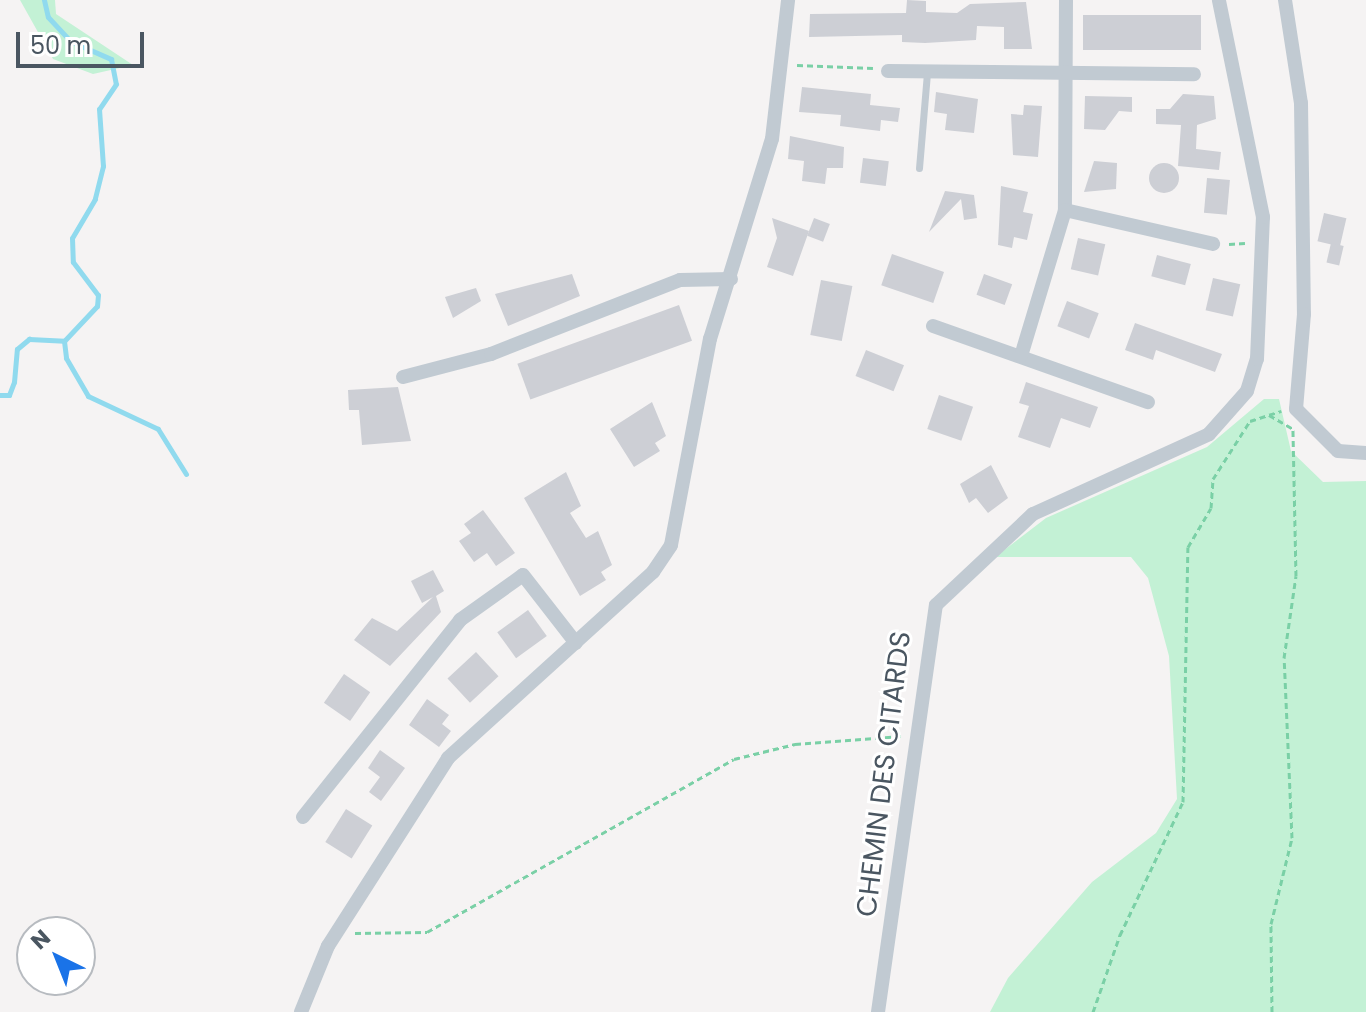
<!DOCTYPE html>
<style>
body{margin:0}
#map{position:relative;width:1366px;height:1012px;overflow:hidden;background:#f5f3f3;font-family:Poppins,sans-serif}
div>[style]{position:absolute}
.green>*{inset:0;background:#c3f1d5}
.stream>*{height:5px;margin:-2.5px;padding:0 2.5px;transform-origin:2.5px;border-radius:2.5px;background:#90daee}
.building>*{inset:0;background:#cdcfd5;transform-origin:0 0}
.round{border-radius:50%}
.path>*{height:3px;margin-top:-1.5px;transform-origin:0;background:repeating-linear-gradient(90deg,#7ad0a6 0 6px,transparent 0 10px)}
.service>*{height:7px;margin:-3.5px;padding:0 3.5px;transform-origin:3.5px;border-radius:3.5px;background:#c1cad2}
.minor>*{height:14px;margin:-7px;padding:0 7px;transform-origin:7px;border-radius:7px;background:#c1cad2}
span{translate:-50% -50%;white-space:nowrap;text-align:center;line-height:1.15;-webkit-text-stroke:6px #fff;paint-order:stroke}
.street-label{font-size:28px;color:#4a5661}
.north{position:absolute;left:16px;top:916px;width:80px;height:80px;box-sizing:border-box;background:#fff;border:2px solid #b7bbc0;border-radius:50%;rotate:317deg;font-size:22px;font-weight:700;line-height:32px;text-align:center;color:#4a5661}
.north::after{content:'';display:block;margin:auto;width:28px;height:36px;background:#1a73e8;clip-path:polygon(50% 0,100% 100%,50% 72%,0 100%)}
.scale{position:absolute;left:16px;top:32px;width:128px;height:36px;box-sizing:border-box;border:4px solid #4a5661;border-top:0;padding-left:10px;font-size:24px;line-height:28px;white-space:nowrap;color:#4a5661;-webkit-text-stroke:6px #fff;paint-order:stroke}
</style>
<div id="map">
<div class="green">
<div style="clip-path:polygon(20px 0,55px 0,56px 14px,133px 65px,93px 74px,53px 59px)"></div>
<div style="clip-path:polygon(1264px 399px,1279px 399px,1291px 451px,1323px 482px,1366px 481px,1366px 1012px,990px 1012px,1008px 978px,1092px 882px,1156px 833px,1177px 799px,1169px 656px,1148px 578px,1131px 557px,995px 557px,1046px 518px,1207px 447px)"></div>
</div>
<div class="stream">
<div style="left:44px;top:0;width:17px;rotate:77deg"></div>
<div style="left:48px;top:17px;width:33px;rotate:47deg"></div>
<div style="left:70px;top:41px;width:45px;rotate:23.7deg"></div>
<div style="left:111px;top:59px;width:25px;rotate:79deg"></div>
<div style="left:116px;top:84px;width:30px;rotate:124deg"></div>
<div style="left:99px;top:109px;width:57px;rotate:86deg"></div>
<div style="left:103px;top:166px;width:34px;rotate:104deg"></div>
<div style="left:95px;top:199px;width:45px;rotate:120.5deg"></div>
<div style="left:72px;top:238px;width:24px;rotate:88deg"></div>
<div style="left:73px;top:262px;width:41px;rotate:52.9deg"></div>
<div style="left:98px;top:295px;width:11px;rotate:95deg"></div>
<div style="left:97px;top:306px;width:48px;rotate:133.3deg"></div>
<div style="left:64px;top:341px;width:17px;rotate:83deg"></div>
<div style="left:66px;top:358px;width:44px;rotate:59.9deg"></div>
<div style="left:88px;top:396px;width:77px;rotate:25.2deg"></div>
<div style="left:158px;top:429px;width:53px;rotate:58.1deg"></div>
<div style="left:0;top:395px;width:9px"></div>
<div style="left:9px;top:395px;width:14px;rotate:-69deg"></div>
<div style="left:14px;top:382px;width:33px;rotate:-85deg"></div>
<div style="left:17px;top:349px;width:16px;rotate:-40deg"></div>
<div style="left:29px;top:339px;width:35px;rotate:3deg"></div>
</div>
<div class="building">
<div style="clip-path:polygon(907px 0,926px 1px,926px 12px,957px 13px,970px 4px,1026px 2px,1032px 49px,1004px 49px,1004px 27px,977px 26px,976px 40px,925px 43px,902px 42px,902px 35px,809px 37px,810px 14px,906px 13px)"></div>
<div style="left:1083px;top:15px;width:118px;height:35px"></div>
<div style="clip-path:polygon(802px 87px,871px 94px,870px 105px,900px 108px,898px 122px,881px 120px,880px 131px,840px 126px,841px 115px,799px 112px)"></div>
<div style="clip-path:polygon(936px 92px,978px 99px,974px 133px,945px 130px,947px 114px,934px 112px)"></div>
<div style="clip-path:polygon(1183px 94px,1214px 96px,1216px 119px,1197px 125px,1196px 149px,1221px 152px,1219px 170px,1178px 166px,1181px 125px,1156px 124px,1156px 109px,1170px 109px)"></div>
<div style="clip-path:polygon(1085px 96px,1132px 97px,1132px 112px,1119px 111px,1105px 130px,1084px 129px)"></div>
<div style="clip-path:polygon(1024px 105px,1042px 106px,1038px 157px,1013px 155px,1011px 114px,1023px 115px)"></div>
<div style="clip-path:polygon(790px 136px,844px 147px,843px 168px,827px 168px,825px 184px,802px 181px,804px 161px,788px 159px)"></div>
<div style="left:863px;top:158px;width:26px;height:25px;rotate:7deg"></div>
<div style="clip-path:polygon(1094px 161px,1117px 163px,1116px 189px,1084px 192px)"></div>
<div class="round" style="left:1149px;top:163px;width:30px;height:30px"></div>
<div style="left:1207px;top:178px;width:23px;height:35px;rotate:5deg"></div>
<div style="clip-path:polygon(1001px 186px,1028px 192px,1023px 212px,1033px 214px,1027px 240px,1014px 237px,1012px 248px,998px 245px)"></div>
<div style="clip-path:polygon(945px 191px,974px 195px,977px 218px,964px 220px,961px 199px,929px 232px)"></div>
<div style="left:1324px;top:213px;width:23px;height:29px;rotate:13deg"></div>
<div style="clip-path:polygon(772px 218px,809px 231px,793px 276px,767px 267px,777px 238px)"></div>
<div style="left:814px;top:218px;width:17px;height:19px;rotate:21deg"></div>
<div style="left:1078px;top:238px;width:28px;height:32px;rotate:13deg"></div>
<div style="left:1331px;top:243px;width:13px;height:20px;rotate:13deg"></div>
<div style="left:892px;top:254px;width:55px;height:33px;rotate:19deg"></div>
<div style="left:1157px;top:255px;width:35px;height:22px;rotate:15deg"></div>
<div style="clip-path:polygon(572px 274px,580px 296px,508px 326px,495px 294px)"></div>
<div style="left:984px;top:274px;width:30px;height:22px;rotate:20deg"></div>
<div style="left:1213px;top:278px;width:28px;height:33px;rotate:13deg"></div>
<div style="left:821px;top:280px;width:32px;height:56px;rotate:11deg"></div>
<div style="clip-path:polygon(476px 288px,481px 301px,453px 318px,445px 297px)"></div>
<div style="left:1067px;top:301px;width:34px;height:27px;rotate:21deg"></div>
<div style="left:679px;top:305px;width:38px;height:172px;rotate:70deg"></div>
<div style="clip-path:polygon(1135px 323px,1222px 354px,1215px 372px,1156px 350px,1153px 360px,1125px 350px)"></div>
<div style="left:866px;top:350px;width:41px;height:28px;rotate:22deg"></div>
<div style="clip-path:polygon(1026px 382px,1098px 407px,1090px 428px,1061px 418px,1050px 448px,1018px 437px,1029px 406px,1019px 403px)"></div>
<div style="clip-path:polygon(398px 387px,411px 441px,362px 445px,359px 410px,349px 410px,348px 390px)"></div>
<div style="left:939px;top:395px;width:36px;height:36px;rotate:19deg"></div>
<div style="clip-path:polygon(652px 402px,666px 436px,655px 443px,660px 451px,634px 467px,610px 429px)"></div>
<div style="clip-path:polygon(991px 465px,1008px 498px,988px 513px,976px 498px,969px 503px,960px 484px)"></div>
<div style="clip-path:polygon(566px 472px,581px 506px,570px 513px,586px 538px,598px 531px,612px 565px,601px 572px,606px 580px,580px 596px,524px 498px)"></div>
<div style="clip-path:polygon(483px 510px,515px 553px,496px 566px,487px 553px,474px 562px,459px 541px,471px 533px,464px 524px)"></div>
<div style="clip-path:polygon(433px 570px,444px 591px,436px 596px,441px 612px,390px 666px,354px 640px,372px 618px,397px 631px,433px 597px,422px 603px,411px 581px)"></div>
<div style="left:528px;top:610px;width:32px;height:38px;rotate:54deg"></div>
<div style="left:476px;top:652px;width:33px;height:39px;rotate:47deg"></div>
<div style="left:344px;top:674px;width:32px;height:35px;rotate:35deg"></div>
<div style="clip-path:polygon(427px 699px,449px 715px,442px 724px,451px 731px,439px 747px,409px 725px)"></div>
<div style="clip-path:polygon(380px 750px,405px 768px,381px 801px,369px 792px,380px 777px,368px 768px)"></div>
<div style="left:346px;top:809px;width:31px;height:39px;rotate:32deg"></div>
</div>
<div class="path">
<div style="left:797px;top:65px;width:76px;rotate:2.3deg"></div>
<div style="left:1229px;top:244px;width:16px;rotate:-4deg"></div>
<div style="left:1269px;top:415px;width:28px;rotate:30deg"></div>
<div style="left:355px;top:933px;width:72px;rotate:-0.8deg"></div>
<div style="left:427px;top:932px;width:352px;rotate:-29.4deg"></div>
<div style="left:734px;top:759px;width:63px;rotate:-13.8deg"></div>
<div style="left:795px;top:744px;width:107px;rotate:-4.3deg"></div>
<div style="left:1093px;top:1012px;width:82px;rotate:-70.7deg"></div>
<div style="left:1120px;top:935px;width:147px;rotate:-64.7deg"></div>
<div style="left:1183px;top:802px;width:255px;rotate:-88.9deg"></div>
<div style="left:1188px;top:547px;width:45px;rotate:-59.5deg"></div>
<div style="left:1211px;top:508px;width:29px;rotate:-86deg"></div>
<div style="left:1213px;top:479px;width:69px;rotate:-57.5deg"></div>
<div style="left:1250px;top:421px;width:33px;rotate:-18deg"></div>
<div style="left:1272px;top:1012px;width:88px;rotate:-90.7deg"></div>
<div style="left:1271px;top:924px;width:89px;rotate:-76.3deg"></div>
<div style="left:1292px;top:838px;width:180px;rotate:-92.5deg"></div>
<div style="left:1284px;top:658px;width:83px;rotate:-81.7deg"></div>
<div style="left:1296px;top:576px;width:146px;rotate:-91.2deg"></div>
</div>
<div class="service">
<div style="left:919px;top:168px;width:96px;rotate:-85.2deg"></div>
</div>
<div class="minor">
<div style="left:1066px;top:0;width:210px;rotate:90.3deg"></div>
<div style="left:1065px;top:210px;width:152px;rotate:12.9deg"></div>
<div style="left:1285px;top:0;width:104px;rotate:81.2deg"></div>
<div style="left:1301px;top:103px;width:211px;rotate:89.2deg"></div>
<div style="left:1304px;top:314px;width:95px;rotate:94.8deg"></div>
<div style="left:1296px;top:409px;width:59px;rotate:45deg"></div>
<div style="left:1338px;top:451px;width:28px;rotate:4deg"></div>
<div style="left:888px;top:71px;width:306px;rotate:0.6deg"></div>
<div style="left:933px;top:326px;width:228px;rotate:19.5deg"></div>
<div style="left:1021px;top:356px;width:152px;rotate:-73.2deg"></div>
<div style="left:403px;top:377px;width:91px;rotate:-14.6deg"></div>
<div style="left:491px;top:354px;width:203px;rotate:-21.4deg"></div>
<div style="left:680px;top:280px;width:51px;rotate:-1.1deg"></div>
<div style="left:303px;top:817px;width:252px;rotate:-51.4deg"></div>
<div style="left:460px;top:620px;width:77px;rotate:-35.5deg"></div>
<div style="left:523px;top:575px;width:86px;rotate:52.1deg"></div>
<div style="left:301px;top:1012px;width:71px;rotate:-67.8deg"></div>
<div style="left:328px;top:946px;width:223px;rotate:-57.4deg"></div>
<div style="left:448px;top:758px;width:277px;rotate:-42.2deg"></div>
<div style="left:653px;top:572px;width:32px;rotate:-56deg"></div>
<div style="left:671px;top:545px;width:210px;rotate:-79.3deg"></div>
<div style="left:710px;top:339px;width:209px;rotate:-72.8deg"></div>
<div style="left:772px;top:139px;width:140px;rotate:-83.4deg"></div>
<div style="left:878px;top:1012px;width:411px;rotate:-81.9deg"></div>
<div style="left:936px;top:605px;width:133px;rotate:-43.2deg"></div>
<div style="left:1033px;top:514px;width:193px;rotate:-24.4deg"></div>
<div style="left:1209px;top:434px;width:57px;rotate:-48.5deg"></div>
<div style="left:1247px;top:391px;width:34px;rotate:-73deg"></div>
<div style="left:1257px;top:359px;width:142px;rotate:-87.6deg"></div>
<div style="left:1263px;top:217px;width:221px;rotate:-101.5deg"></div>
</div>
<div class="street-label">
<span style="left:884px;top:774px;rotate:-83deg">CHEMIN DES CITARDS</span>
</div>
<div class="north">N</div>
<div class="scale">50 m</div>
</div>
